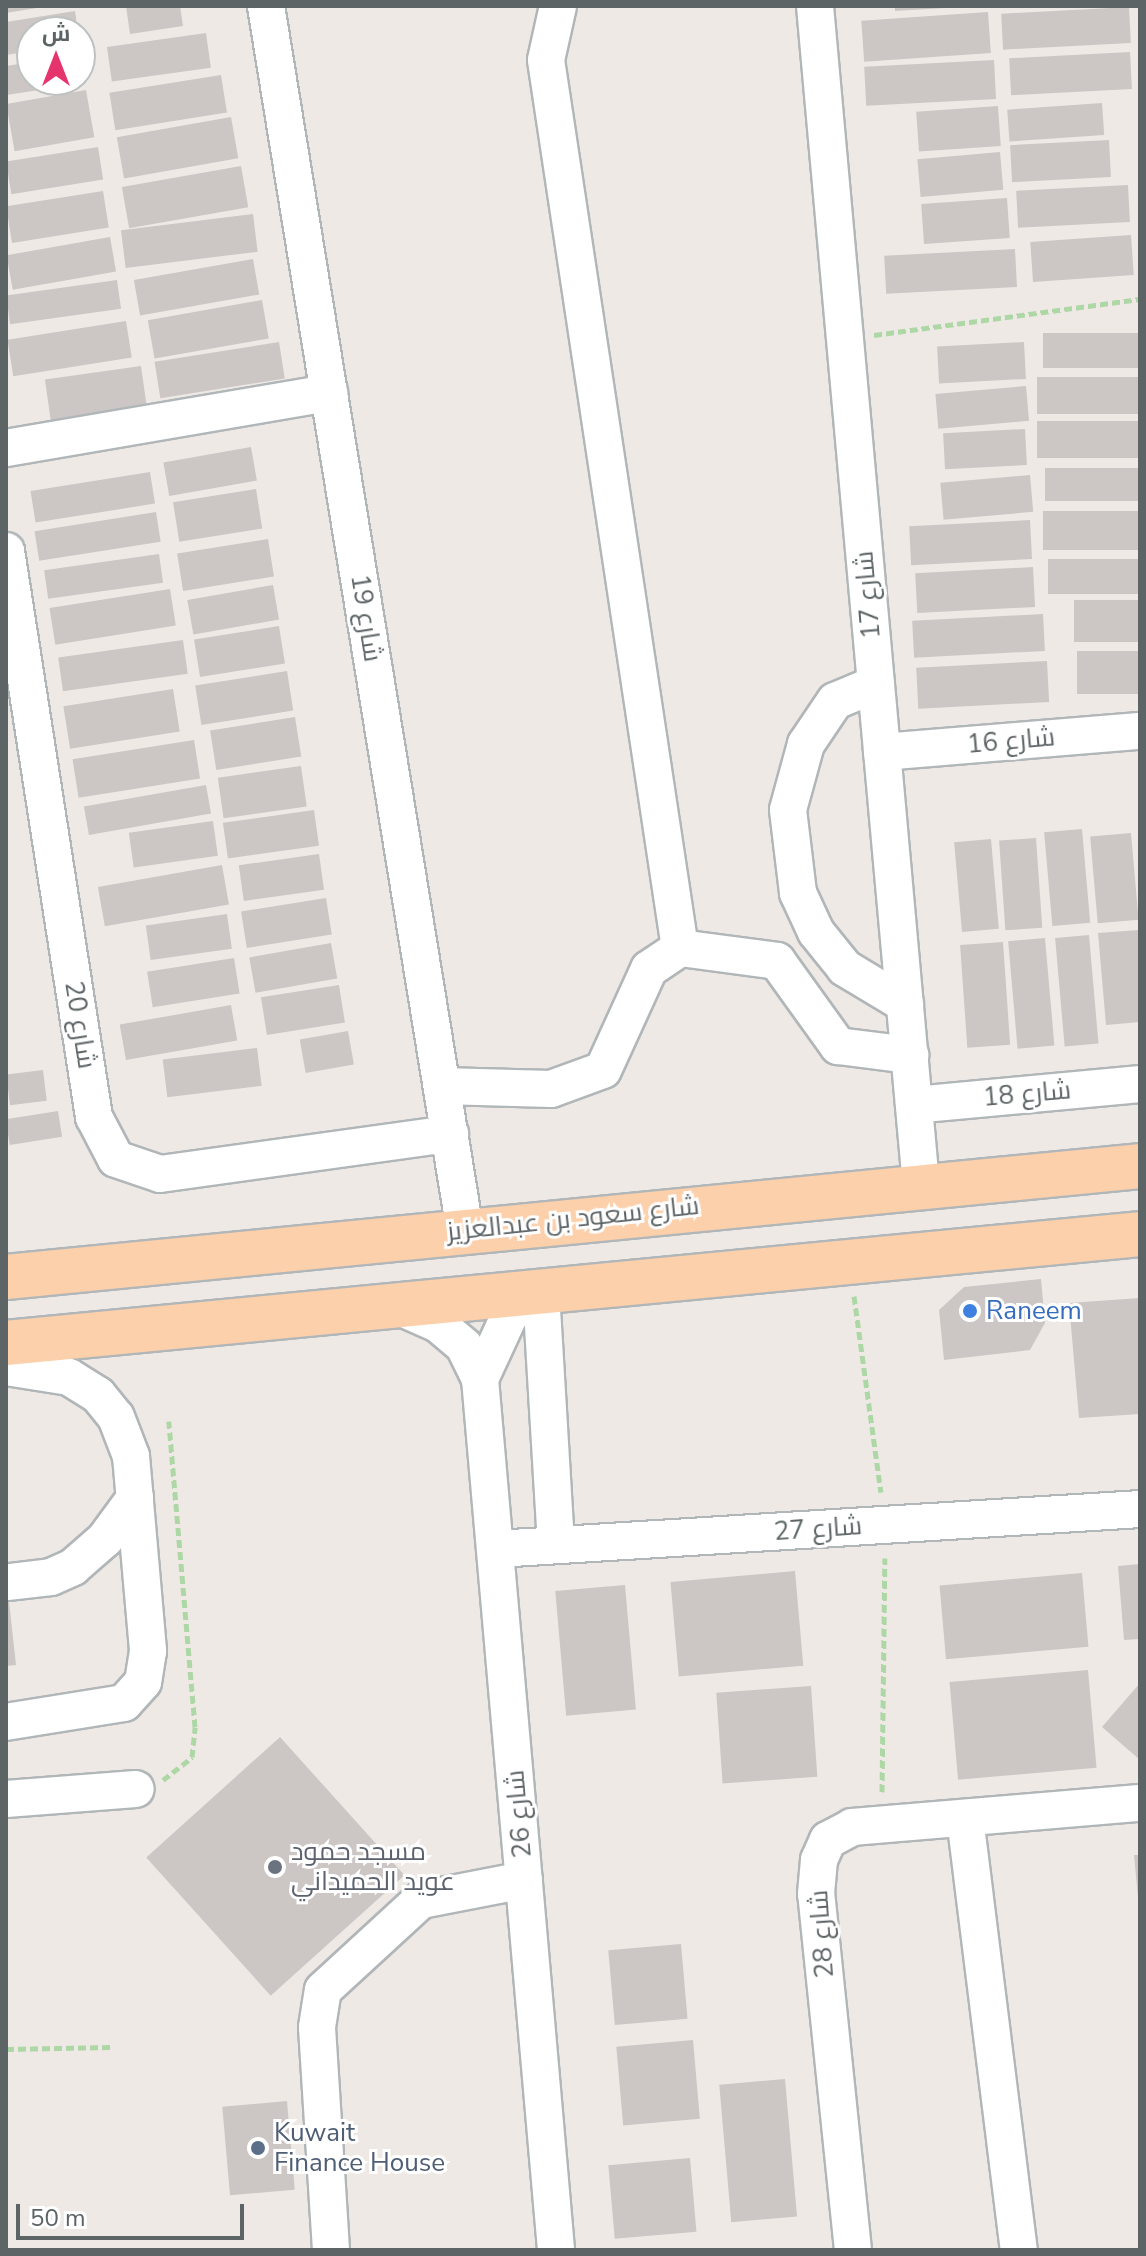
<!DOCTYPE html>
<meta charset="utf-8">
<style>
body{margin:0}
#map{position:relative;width:1146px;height:2256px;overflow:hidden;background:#efe9e6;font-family:"Nunito Sans",Cairo,sans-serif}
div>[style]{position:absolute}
.building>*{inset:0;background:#ccc6c5;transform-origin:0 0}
.path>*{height:5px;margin-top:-2.5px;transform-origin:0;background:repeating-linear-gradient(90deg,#add8a6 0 8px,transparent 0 12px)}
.roads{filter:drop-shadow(2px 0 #b1b6b8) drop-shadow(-2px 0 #b1b6b8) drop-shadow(0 2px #b1b6b8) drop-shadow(0 -2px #b1b6b8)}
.minor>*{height:36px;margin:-18px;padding:0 18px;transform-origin:18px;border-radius:18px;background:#fff}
.major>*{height:44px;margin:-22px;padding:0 22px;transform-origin:22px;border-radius:22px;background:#fdd0ac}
.dots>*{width:22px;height:22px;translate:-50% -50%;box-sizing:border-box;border:4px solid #fff;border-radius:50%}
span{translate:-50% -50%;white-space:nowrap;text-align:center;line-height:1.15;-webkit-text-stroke:6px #fff;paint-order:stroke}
.street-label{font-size:26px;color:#5d6466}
.shop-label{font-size:26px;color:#366cbe}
.left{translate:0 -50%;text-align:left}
.worship-label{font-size:26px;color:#5b616d}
.service-label{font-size:26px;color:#4e5e75}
.frame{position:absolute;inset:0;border:8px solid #5d6466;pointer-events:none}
.north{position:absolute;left:16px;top:16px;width:80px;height:80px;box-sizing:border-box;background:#fff;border:2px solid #bec1c2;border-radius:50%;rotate:0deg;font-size:22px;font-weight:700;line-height:32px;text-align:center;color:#5d6466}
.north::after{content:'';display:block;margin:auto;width:28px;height:36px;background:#e6356d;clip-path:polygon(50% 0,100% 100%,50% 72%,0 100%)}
.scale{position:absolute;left:16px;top:2204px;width:228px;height:36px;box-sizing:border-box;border:4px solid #5d6466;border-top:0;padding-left:10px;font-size:24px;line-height:28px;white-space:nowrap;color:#5d6466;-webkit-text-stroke:6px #fff;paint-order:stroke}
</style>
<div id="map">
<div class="building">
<div style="clip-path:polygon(6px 6px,37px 6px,37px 8px,6px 13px)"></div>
<div style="clip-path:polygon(126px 6px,180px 6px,183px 26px,130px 34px)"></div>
<div style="clip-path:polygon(895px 6px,945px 6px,945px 8px,895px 11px)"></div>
<div style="left:1129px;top:7px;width:36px;height:128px;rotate:87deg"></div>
<div style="clip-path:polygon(75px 11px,78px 32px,32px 32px,32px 51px,6px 55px,6px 22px)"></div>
<div style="left:988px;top:12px;width:41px;height:127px;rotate:86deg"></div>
<div style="left:206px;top:33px;width:35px;height:100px;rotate:82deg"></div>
<div style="left:1130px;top:52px;width:37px;height:121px;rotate:87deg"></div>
<div style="clip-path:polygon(82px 55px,86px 83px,6px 95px,6px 66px,32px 62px,32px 80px,80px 80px)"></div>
<div style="left:994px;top:60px;width:39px;height:130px;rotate:87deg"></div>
<div style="left:221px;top:75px;width:38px;height:113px;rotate:81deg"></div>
<div style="left:86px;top:90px;width:48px;height:81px;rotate:80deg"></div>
<div style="left:1102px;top:103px;width:32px;height:95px;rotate:86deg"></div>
<div style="left:998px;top:106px;width:40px;height:82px;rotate:86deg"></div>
<div style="left:231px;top:117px;width:42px;height:116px;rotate:80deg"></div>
<div style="left:1109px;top:140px;width:37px;height:99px;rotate:87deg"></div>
<div style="left:98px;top:147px;width:33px;height:93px;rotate:81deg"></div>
<div style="left:1000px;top:152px;width:38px;height:83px;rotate:85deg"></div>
<div style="left:241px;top:166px;width:42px;height:121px;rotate:80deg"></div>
<div style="left:1128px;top:185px;width:37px;height:112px;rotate:87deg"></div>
<div style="left:103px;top:191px;width:37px;height:98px;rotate:81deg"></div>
<div style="left:1007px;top:198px;width:40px;height:86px;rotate:86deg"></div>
<div style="left:253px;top:214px;width:38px;height:133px;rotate:83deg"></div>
<div style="left:1131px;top:235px;width:40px;height:101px;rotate:86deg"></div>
<div style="left:110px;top:237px;width:35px;height:105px;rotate:80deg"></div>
<div style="left:1015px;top:249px;width:38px;height:131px;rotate:87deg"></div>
<div style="left:253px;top:259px;width:36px;height:121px;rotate:80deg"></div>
<div style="left:117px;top:280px;width:29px;height:112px;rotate:82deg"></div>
<div style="left:262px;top:300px;width:39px;height:116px;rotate:80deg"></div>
<div style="left:126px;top:321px;width:37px;height:120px;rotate:81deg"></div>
<div style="left:1140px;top:333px;width:35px;height:97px;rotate:90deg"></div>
<div style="left:279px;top:342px;width:37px;height:126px;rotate:81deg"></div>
<div style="left:1024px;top:342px;width:37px;height:87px;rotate:87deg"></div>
<div style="left:141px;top:366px;width:41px;height:97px;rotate:82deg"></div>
<div style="left:1140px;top:377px;width:37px;height:103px;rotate:90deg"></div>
<div style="left:1026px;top:386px;width:35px;height:91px;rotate:85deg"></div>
<div style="left:1140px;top:421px;width:37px;height:103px;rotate:90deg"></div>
<div style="left:1025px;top:429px;width:36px;height:82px;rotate:87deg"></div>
<div style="left:251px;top:447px;width:34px;height:89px;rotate:80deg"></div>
<div style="left:1140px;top:468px;width:33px;height:95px;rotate:90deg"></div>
<div style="left:150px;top:472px;width:32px;height:121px;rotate:81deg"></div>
<div style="left:1030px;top:475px;width:37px;height:90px;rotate:85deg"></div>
<div style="left:256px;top:489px;width:40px;height:84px;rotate:81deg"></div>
<div style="left:1140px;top:511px;width:39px;height:97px;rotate:90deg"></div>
<div style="left:156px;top:512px;width:30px;height:123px;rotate:81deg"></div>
<div style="left:1030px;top:520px;width:39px;height:121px;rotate:87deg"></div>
<div style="left:268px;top:539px;width:38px;height:92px;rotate:81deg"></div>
<div style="left:159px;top:554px;width:29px;height:116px;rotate:82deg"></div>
<div style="left:1140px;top:559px;width:35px;height:92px;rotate:90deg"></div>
<div style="left:1033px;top:567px;width:40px;height:118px;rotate:87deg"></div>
<div style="left:273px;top:585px;width:35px;height:87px;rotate:80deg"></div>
<div style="left:170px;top:589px;width:37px;height:122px;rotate:81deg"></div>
<div style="left:1140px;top:600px;width:42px;height:66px;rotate:90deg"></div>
<div style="left:1043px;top:614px;width:37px;height:131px;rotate:87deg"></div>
<div style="left:279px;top:626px;width:38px;height:86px;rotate:81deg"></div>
<div style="left:183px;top:640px;width:34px;height:126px;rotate:82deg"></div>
<div style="left:1140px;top:651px;width:43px;height:63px;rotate:90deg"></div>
<div style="left:1047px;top:661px;width:41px;height:131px;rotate:87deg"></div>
<div style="left:287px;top:671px;width:40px;height:93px;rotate:81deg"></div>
<div style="left:173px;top:689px;width:43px;height:111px;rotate:81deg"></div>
<div style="left:295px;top:717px;width:40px;height:86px;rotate:81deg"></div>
<div style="left:194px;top:740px;width:39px;height:123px;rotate:81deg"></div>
<div style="left:301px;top:766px;width:41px;height:84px;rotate:82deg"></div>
<div style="left:206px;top:785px;width:29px;height:124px;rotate:80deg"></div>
<div style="left:314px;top:810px;width:36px;height:92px;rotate:82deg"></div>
<div style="left:213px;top:821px;width:35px;height:85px;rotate:82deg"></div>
<div style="left:1082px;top:829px;width:94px;height:38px;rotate:85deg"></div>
<div style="left:1131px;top:833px;width:87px;height:41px;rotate:85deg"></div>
<div style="left:1036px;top:838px;width:90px;height:37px;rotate:86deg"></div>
<div style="left:991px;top:839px;width:90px;height:37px;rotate:85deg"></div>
<div style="left:319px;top:854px;width:36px;height:81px;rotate:82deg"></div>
<div style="left:222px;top:865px;width:40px;height:126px;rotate:80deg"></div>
<div style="left:326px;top:898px;width:37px;height:86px;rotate:81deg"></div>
<div style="left:227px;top:914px;width:35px;height:82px;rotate:82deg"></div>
<div style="clip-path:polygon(1139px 930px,1140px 1022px,1106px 1025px,1098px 933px)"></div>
<div style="left:1089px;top:935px;width:109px;height:34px;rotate:85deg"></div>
<div style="left:1045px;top:938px;width:108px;height:37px;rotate:85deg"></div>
<div style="left:1003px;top:942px;width:103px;height:43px;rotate:86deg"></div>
<div style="left:331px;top:943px;width:36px;height:83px;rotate:80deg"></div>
<div style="left:234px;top:958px;width:36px;height:88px;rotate:81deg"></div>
<div style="left:339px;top:985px;width:38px;height:79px;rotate:81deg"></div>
<div style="left:231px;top:1005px;width:36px;height:113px;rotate:80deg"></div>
<div style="left:348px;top:1031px;width:34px;height:49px;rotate:80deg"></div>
<div style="left:257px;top:1048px;width:38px;height:95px;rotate:83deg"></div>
<div style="left:43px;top:1070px;width:31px;height:37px;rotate:83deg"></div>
<div style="left:58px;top:1111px;width:26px;height:53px;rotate:81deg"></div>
<div style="clip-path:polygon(1041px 1279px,1045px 1323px,1030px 1350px,944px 1360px,939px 1310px,964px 1287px)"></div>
<div style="clip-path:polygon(1140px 1298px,1140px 1414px,1079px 1418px,1069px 1303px)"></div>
<div style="clip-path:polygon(1140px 1564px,1140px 1639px,1124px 1640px,1118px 1566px)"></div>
<div style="left:795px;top:1571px;width:95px;height:125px;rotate:85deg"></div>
<div style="left:1082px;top:1573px;width:74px;height:143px;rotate:85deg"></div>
<div style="clip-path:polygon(6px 1574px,16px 1665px,6px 1666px)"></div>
<div style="left:625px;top:1585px;width:125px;height:70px;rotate:85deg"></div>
<div style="left:1088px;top:1670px;width:98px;height:139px;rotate:85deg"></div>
<div style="clip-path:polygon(1140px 1683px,1140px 1760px,1102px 1727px)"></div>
<div style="left:811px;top:1686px;width:91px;height:95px;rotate:86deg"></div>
<div style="left:280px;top:1737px;width:186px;height:180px;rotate:48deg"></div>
<div style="clip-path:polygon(1134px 1855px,1140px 1855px,1140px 1898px,1138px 1898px)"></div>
<div style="left:681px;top:1944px;width:75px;height:73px;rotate:85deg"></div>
<div style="left:693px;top:2040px;width:79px;height:77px;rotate:85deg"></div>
<div style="left:785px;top:2079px;width:138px;height:66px;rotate:85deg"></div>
<div style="left:287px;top:2101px;width:89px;height:65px;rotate:85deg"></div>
<div style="left:690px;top:2158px;width:74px;height:82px;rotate:85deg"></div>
</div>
<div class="path">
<div style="left:874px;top:335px;width:268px;rotate:-7.7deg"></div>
<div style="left:854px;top:1296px;width:198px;rotate:82.2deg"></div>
<div style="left:163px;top:1780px;width:37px;rotate:-38deg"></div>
<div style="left:192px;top:1757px;width:30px;rotate:-84deg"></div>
<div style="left:195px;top:1727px;width:307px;rotate:-94.9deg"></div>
<div style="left:882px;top:1792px;width:234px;rotate:-89.3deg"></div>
<div style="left:6px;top:2049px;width:105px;rotate:-1.1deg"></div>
</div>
<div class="roads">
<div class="minor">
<div style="left:266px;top:6px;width:1240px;rotate:80.77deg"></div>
<div style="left:558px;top:6px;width:55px;rotate:102.5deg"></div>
<div style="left:546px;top:60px;width:898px;rotate:81.42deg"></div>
<div style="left:815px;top:6px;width:1183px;rotate:84.86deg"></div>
<div style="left:6px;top:448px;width:328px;rotate:-9.7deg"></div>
<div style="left:6px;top:551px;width:573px;rotate:81.16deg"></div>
<div style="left:94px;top:1117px;width:47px;rotate:62.4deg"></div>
<div style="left:116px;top:1159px;width:46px;rotate:18.8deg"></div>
<div style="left:160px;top:1174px;width:293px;rotate:-7.9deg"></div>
<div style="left:876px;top:684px;width:44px;rotate:157.5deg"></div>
<div style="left:835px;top:701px;width:52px;rotate:124deg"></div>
<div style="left:806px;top:744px;width:68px;rotate:105.3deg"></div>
<div style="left:788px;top:810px;width:84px;rotate:83.1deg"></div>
<div style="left:798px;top:893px;width:43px;rotate:65.2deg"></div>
<div style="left:816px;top:932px;width:46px;rotate:51.1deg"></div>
<div style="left:845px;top:968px;width:70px;rotate:31deg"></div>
<div style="left:882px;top:752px;width:259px;rotate:-4.7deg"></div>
<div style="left:442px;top:1086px;width:109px;rotate:1.6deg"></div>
<div style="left:551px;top:1089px;width:55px;rotate:-20.1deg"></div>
<div style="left:603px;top:1070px;width:111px;rotate:-65.5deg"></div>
<div style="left:649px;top:969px;width:37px;rotate:-34deg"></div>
<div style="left:680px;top:948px;width:98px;rotate:7.6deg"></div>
<div style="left:777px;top:961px;width:105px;rotate:54.3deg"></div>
<div style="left:838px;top:1046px;width:73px;rotate:7.1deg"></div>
<div style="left:914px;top:1105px;width:227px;rotate:-5.3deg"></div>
<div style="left:541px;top:1292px;width:253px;rotate:86.6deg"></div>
<div style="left:395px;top:1305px;width:47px;rotate:23.8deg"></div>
<div style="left:438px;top:1324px;width:34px;rotate:40deg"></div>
<div style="left:464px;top:1346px;width:37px;rotate:64deg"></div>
<div style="left:480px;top:1379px;width:874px;rotate:85.01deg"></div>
<div style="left:6px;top:1367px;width:64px;rotate:9deg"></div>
<div style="left:69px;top:1377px;width:34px;rotate:32deg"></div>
<div style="left:98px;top:1395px;width:28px;rotate:51deg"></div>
<div style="left:116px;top:1417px;width:42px;rotate:69deg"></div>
<div style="left:131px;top:1456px;width:196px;rotate:85deg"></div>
<div style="left:148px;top:1651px;width:31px;rotate:99deg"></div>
<div style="left:143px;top:1682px;width:28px;rotate:132deg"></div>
<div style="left:124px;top:1703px;width:120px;rotate:170.9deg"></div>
<div style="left:480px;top:1379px;width:72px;rotate:-65.2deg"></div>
<div style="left:510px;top:1314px;width:38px;rotate:-35deg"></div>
<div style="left:496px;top:1549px;width:645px;rotate:-3.55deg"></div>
<div style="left:9px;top:1582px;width:42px;rotate:-6.8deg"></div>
<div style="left:51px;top:1577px;width:24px;rotate:-24deg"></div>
<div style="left:73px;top:1567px;width:43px;rotate:-41.2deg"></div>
<div style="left:105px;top:1539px;width:51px;rotate:-53.8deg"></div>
<div style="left:6px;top:1799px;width:130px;rotate:-4.4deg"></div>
<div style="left:965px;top:1818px;width:435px;rotate:82.9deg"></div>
<div style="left:331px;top:2250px;width:223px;rotate:-93.6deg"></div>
<div style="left:317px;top:2027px;width:37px;rotate:-81deg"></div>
<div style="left:323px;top:1990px;width:133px;rotate:-42.6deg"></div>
<div style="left:421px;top:1900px;width:105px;rotate:-11deg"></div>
<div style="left:853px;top:2250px;width:358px;rotate:-95.9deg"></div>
<div style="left:816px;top:1894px;width:34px;rotate:-85deg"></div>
<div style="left:819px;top:1860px;width:22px;rotate:-66deg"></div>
<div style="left:828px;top:1840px;width:27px;rotate:-28deg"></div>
<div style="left:852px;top:1827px;width:289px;rotate:-4.8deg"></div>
</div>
<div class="major">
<div style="left:6px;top:1277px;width:1139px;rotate:-5.59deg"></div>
<div style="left:6px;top:1343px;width:1139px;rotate:-5.49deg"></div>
</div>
</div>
<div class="dots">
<div style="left:970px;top:1311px;background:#3f7fe0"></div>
<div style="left:275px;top:1867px;background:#6b7280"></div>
<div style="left:258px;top:2148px;background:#5c6f8a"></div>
</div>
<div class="street-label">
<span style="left:868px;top:595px;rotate:-95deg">شارع 17</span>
<span style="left:366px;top:618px;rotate:81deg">شارع 19</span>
<span style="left:1011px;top:741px;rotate:-5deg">شارع 16</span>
<span style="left:80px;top:1025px;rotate:81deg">شارع 20</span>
<span style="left:1027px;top:1094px;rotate:-5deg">شارع 18</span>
<span style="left:573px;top:1219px;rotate:-6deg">شارع سعود بن عبدالعزيز</span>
<span style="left:818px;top:1529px;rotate:-4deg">شارع 27</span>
<span style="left:519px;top:1814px;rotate:-95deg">شارع 26</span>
<span style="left:822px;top:1934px;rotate:-94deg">شارع 28</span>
</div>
<div class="shop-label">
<span class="left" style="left:986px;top:1311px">Raneem</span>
</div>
<div class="worship-label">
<span class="left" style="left:291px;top:1867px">مسجد حمود<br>عويد الحميداني</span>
</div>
<div class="service-label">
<span class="left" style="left:274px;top:2148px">Kuwait<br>Finance House</span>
</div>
<div class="frame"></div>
<div class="north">ش</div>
<div class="scale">50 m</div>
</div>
